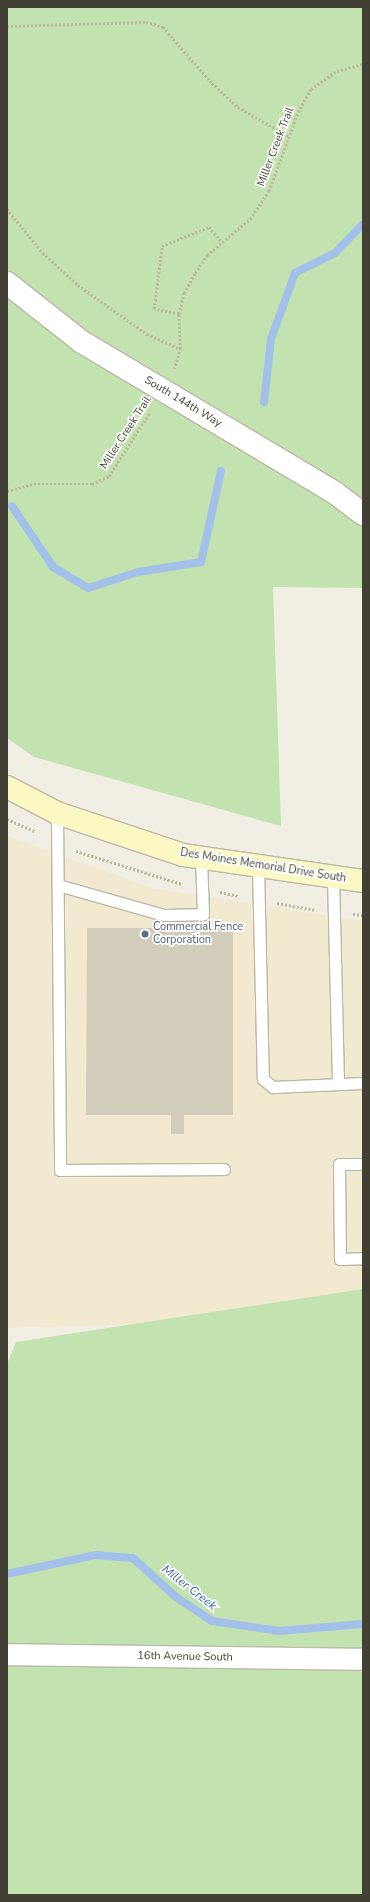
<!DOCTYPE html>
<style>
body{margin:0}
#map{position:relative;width:370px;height:1902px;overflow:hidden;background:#f1efe4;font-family:"Nunito Sans",sans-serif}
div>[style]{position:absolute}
.commercial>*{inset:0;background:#f2ead0}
.green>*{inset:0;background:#c2e3af}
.stream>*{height:8px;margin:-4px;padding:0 4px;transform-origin:4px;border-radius:4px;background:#a3c0eb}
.building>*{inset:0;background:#d2cdba}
.path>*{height:2.5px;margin-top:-1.25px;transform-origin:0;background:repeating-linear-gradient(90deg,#bcb79a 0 2px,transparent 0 4px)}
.roads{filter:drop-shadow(1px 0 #bbb8a7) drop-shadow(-1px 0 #bbb8a7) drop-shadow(0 1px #bbb8a7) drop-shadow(0 -1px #bbb8a7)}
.service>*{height:11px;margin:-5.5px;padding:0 5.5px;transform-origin:5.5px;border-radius:5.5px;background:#fff}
.minor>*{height:21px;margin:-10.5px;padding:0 10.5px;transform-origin:10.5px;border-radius:10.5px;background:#fff}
.tertiary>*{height:22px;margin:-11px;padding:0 11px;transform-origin:11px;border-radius:11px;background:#fff}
.secondary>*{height:22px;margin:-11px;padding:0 11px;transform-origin:11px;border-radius:11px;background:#fbf8c4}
.dots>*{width:11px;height:11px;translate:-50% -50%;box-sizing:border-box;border:2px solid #fff;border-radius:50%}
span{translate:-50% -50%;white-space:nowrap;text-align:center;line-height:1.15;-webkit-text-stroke:3.5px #fff;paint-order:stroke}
.street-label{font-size:11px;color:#424034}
.service-label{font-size:11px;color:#4e5e75}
.left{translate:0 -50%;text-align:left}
.water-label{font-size:12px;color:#3561a7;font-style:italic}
.frame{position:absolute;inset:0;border:8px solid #424034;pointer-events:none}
</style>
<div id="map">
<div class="commercial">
<div style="clip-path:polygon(7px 836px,152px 888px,363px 921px,363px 1318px,7px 1328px)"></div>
</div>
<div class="green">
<div style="clip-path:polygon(7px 7px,363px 7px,363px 588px,273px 587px,281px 826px,34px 757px,7px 738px)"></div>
<div style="clip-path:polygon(363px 1289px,363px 1895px,7px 1895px,7px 1364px,16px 1342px)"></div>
</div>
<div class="stream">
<div style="left:264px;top:402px;width:63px;rotate:-83.7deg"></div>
<div style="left:271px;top:339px;width:70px;rotate:-70deg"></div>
<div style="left:295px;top:273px;width:45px;rotate:-26.6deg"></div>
<div style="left:335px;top:253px;width:40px;rotate:-46deg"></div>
<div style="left:12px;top:506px;width:73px;rotate:56.1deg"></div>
<div style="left:53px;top:567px;width:41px;rotate:31deg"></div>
<div style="left:88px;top:588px;width:52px;rotate:-17.7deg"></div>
<div style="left:138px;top:572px;width:64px;rotate:-9deg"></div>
<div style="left:201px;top:562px;width:93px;rotate:-77.6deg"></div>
<div style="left:7px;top:1574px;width:91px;rotate:-12.1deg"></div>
<div style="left:96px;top:1555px;width:37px;rotate:5deg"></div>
<div style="left:133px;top:1558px;width:58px;rotate:42.2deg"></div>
<div style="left:176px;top:1597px;width:43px;rotate:33.7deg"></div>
<div style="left:212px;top:1621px;width:68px;rotate:8.5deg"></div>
<div style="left:279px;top:1631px;width:84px;rotate:-4.8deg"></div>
</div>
<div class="building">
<div style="clip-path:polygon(87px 928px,233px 928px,233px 1115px,184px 1115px,184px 1134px,171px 1134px,171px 1115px,86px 1115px)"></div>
</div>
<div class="path">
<div style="left:7px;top:26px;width:139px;rotate:-1.6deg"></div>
<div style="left:146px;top:22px;width:18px;rotate:16deg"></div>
<div style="left:163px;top:27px;width:74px;rotate:48.8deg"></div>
<div style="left:212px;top:83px;width:35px;rotate:43deg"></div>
<div style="left:238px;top:107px;width:58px;rotate:30.1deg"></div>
<div style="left:7px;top:209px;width:57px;rotate:50.7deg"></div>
<div style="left:43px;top:253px;width:47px;rotate:42.4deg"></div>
<div style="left:78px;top:285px;width:85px;rotate:35.4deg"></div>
<div style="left:147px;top:334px;width:36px;rotate:24deg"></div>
<div style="left:179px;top:314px;width:25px;rotate:-169deg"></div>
<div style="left:154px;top:309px;width:64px;rotate:-82.8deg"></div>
<div style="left:162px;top:246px;width:51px;rotate:-22deg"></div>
<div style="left:209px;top:227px;width:18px;rotate:49deg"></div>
<div style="left:174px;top:369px;width:21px;rotate:-73deg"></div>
<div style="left:180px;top:349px;width:35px;rotate:-92deg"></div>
<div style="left:179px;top:314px;width:22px;rotate:-77deg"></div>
<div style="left:184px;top:293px;width:23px;rotate:-61deg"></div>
<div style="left:195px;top:273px;width:22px;rotate:-56deg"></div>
<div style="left:207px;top:255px;width:56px;rotate:-39.9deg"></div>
<div style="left:250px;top:219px;width:34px;rotate:-56deg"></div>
<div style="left:269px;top:191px;width:84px;rotate:-69.8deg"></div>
<div style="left:298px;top:112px;width:26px;rotate:-61deg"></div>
<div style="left:311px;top:89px;width:32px;rotate:-35deg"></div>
<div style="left:337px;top:71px;width:27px;rotate:-15deg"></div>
<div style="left:7px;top:491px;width:28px;rotate:-15deg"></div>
<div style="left:34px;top:484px;width:58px"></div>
<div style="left:92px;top:484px;width:19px;rotate:-25deg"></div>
<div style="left:109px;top:476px;width:76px;rotate:-57.4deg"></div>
<div style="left:7px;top:819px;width:32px;rotate:24deg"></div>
<div style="left:76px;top:851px;width:111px;rotate:17.3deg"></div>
<div style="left:220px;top:892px;width:19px;rotate:12deg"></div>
<div style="left:277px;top:903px;width:40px;rotate:10deg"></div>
<div style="left:353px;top:914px;width:10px;rotate:6deg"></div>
</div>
<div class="roads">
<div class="service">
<div style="left:57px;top:813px;width:357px;rotate:89.5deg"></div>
<div style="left:60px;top:1170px;width:164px;rotate:-0.3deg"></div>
<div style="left:258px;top:866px;width:213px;rotate:88.7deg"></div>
<div style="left:263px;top:1079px;width:13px;rotate:39deg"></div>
<div style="left:273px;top:1087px;width:90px;rotate:-2.5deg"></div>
<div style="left:333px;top:877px;width:207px;rotate:88.6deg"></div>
<div style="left:58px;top:885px;width:110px;rotate:15.8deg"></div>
<div style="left:164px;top:915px;width:39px;rotate:-1deg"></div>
<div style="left:203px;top:914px;width:56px;rotate:-92deg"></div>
<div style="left:363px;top:1164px;width:24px;rotate:180deg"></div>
<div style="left:339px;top:1164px;width:95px;rotate:89.4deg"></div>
<div style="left:340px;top:1259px;width:23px;rotate:-2deg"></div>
</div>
<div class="minor">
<div style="left:7px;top:1654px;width:356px;rotate:0.8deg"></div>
</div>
<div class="tertiary">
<div style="left:7px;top:283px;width:95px;rotate:38.2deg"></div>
<div style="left:82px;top:342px;width:295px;rotate:30.8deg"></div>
<div style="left:335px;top:493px;width:35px;rotate:37deg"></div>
</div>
<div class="secondary">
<div style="left:7px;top:787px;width:56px;rotate:27.5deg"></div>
<div style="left:57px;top:813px;width:133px;rotate:18.4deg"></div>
<div style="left:183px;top:855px;width:182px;rotate:8.2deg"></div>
</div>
</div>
<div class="dots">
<div style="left:145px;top:934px;background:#5c6f8a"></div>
</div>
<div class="street-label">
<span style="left:276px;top:147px;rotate:-69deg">Miller Creek Trail</span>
<span style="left:183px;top:402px;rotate:31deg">South 144th Way</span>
<span style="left:126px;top:433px;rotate:-57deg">Miller Creek Trail</span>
<span style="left:263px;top:866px;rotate:9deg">Des Moines Memorial Drive South</span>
<span style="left:185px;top:1657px;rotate:1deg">16th Avenue South</span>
</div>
<div class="service-label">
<span class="left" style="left:153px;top:934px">Commercial Fence<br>Corporation</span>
</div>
<div class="water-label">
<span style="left:189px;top:1588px;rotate:38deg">Miller Creek</span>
</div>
<div class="frame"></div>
</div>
